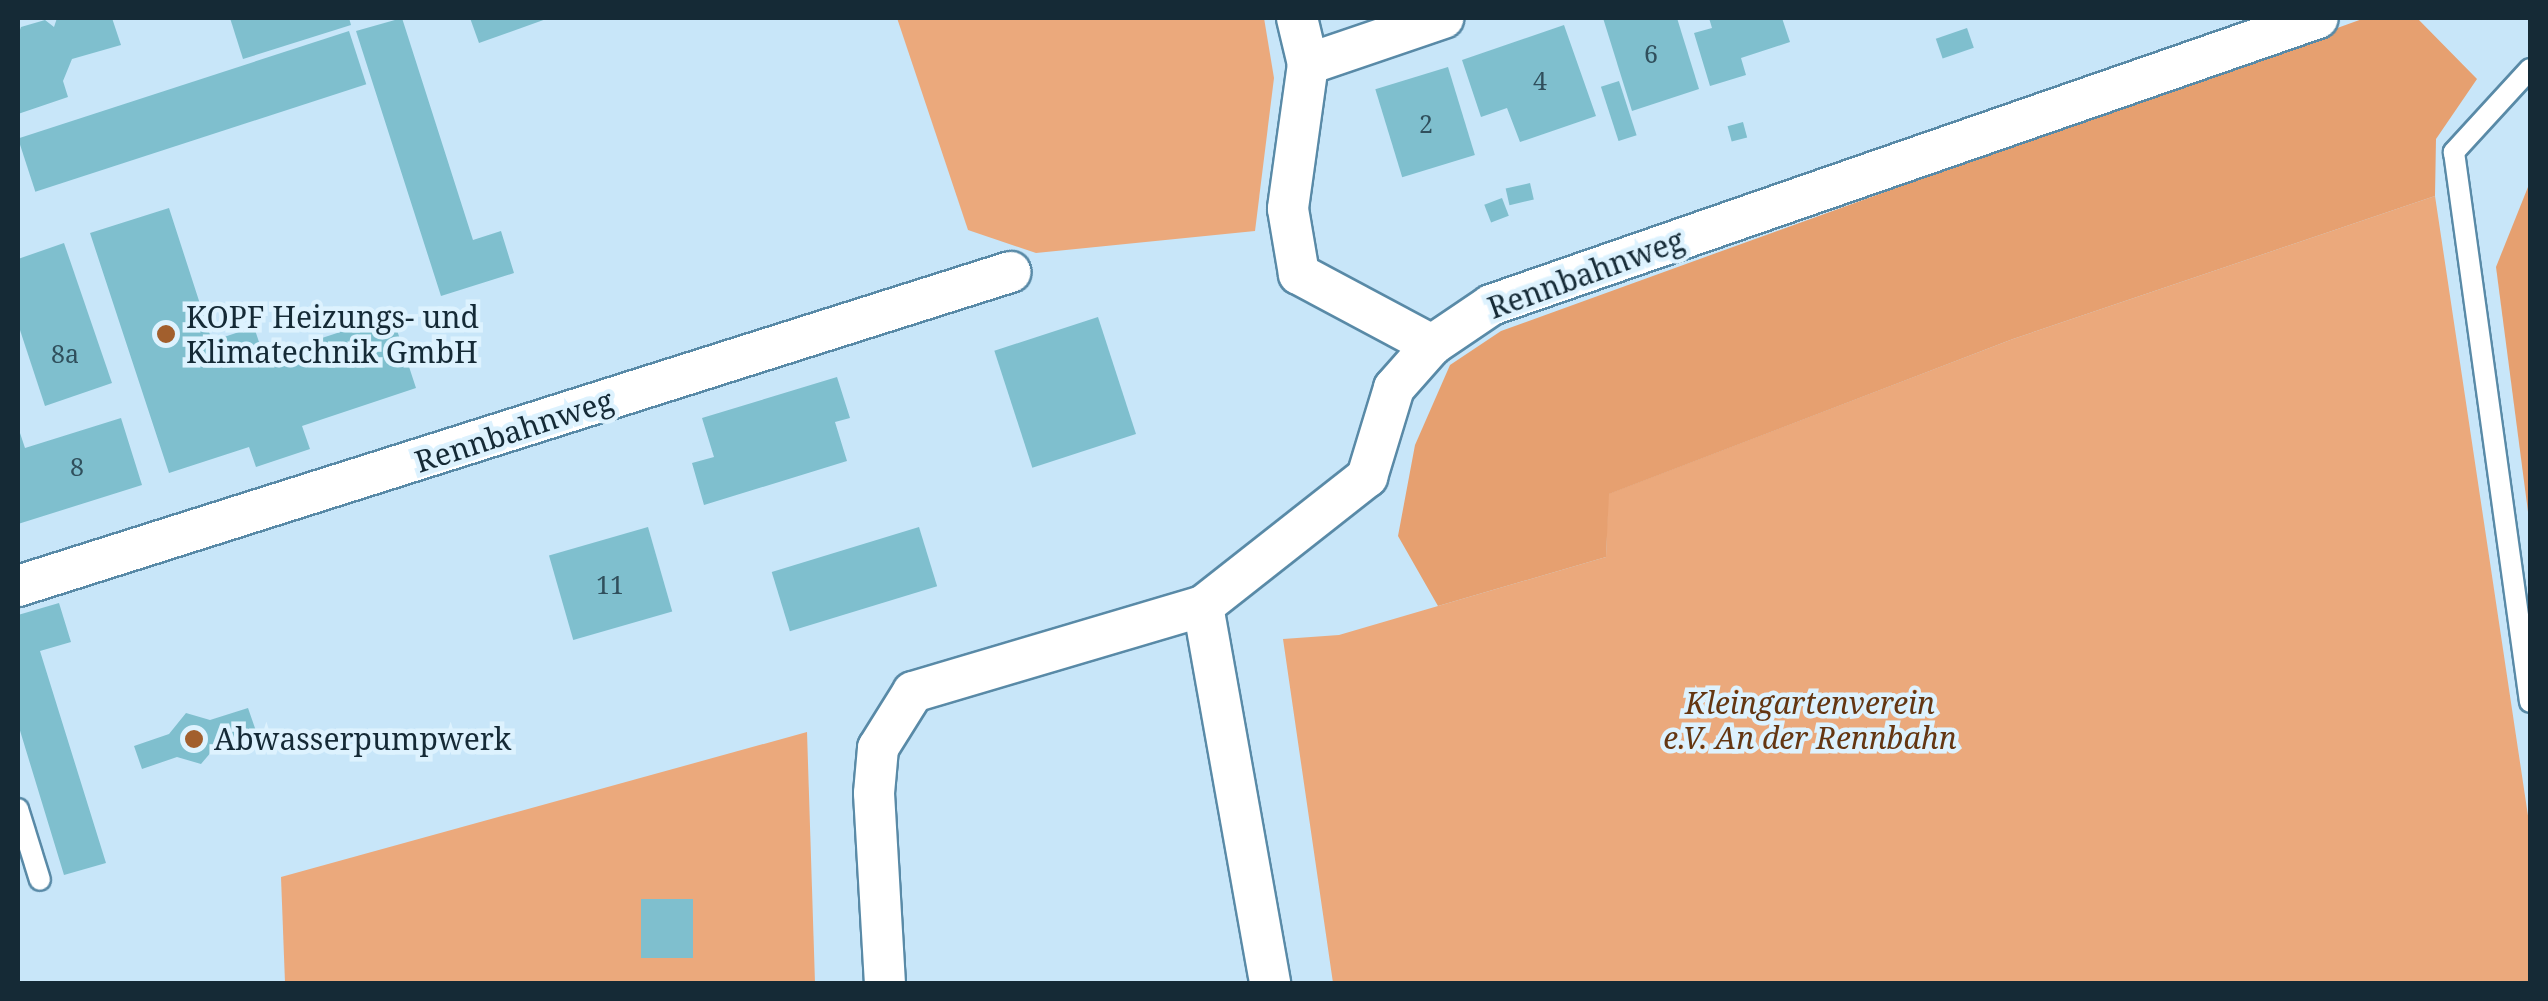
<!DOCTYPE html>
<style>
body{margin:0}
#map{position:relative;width:2548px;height:1001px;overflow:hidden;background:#c8e6f9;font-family:"Noto Serif",serif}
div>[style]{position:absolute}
.green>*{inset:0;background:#eba97c}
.forest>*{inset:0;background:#e6a070}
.building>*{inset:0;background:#7fbfce;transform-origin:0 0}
.roads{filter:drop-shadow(2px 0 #598aa7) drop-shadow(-2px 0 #598aa7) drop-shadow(0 2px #598aa7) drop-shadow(0 -2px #598aa7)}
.lane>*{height:20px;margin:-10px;padding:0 10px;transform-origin:10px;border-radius:10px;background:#fff}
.street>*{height:40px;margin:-20px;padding:0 20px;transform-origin:20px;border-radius:20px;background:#fff}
.dots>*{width:28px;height:28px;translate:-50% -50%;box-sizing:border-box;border:5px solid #ddf2fe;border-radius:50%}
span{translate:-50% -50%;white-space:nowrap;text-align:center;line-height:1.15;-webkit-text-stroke:9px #ddf2fe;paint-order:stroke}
.number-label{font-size:25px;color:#304f5c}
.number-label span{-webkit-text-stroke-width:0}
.street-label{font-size:30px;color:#152a36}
.poi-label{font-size:30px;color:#152a36}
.left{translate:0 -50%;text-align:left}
.park-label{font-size:30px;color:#643612;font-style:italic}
.frame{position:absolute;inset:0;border:20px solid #152a36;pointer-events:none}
</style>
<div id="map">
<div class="green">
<div style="clip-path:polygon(897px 18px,1264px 18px,1274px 78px,1255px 231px,1036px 253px,968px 230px)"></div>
<div style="clip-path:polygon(2435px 196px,2530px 829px,2530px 983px,1333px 983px,1283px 639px,1339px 635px,1606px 557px,1608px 494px,2013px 339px)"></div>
<div style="clip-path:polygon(807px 732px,815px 983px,285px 983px,281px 877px)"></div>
</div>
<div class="forest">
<div style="clip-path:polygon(2365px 18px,2417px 18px,2477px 79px,2436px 139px,2435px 196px,2013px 339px,1609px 494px,1606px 557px,1438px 606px,1398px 536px,1415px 445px,1450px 365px,1501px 331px)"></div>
<div style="clip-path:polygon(2530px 182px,2530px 527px,2496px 267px)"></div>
</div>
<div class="building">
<div style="clip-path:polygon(57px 18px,112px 18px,121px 45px,72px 59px,63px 81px,68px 97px,18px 114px,18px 35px,21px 27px,45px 20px,54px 27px)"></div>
<div style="clip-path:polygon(230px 18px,349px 18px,351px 25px,243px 59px)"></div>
<div style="clip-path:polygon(402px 18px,473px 240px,501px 231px,514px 273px,441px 296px,356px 31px)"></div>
<div style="clip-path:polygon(470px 18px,549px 18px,479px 43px)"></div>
<div style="clip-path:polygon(1603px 18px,1677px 18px,1699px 89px,1632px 111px)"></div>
<div style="clip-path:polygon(1709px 18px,1782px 18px,1790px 42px,1741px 58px,1746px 75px,1710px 86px,1694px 33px,1712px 28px)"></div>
<div style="clip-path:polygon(1564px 25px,1596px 116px,1520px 142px,1507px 108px,1481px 117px,1462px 60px)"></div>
<div style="left:1967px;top:28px;width:21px;height:33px;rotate:71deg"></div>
<div style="left:349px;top:31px;width:56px;height:348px;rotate:72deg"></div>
<div style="left:1448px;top:67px;width:92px;height:76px;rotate:73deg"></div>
<div style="left:1619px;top:81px;width:57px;height:19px;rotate:72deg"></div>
<div style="left:1743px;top:122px;width:16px;height:16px;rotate:75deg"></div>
<div style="left:1530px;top:183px;width:17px;height:25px;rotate:77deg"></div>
<div style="left:1502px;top:198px;width:19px;height:19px;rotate:69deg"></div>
<div style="clip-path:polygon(169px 208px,212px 341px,254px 327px,264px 357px,392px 315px,416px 388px,302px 426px,310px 449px,256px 467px,249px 447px,169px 473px,90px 233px)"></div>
<div style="clip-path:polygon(64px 243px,112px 383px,45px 406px,18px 324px,18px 259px)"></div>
<div style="left:1098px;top:317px;width:123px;height:109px;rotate:72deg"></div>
<div style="clip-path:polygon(837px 377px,850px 418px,835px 422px,847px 461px,704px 505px,692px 463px,714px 457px,702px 418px)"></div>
<div style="clip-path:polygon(121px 418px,142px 485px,18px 524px,18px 427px,25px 448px)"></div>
<div style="left:648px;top:527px;width:88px;height:103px;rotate:74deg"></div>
<div style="left:919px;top:527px;width:62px;height:154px;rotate:73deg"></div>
<div style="clip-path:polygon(59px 603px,71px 642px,40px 651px,106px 863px,64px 875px,18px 724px,18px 615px)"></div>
<div style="clip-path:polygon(248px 708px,256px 731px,218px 744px,201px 764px,177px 757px,142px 769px,134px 746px,169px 734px,186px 713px,210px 720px)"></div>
<div style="left:641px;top:899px;width:52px;height:59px"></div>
</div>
<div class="roads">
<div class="lane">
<div style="left:2530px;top:69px;width:113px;rotate:132.5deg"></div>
<div style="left:2454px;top:152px;width:555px;rotate:82.13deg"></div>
<div style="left:18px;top:809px;width:74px;rotate:72.8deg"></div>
</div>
<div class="street">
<div style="left:1297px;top:18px;width:47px;rotate:76.6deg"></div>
<div style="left:1308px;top:64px;width:146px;rotate:97.9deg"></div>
<div style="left:1288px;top:209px;width:66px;rotate:80.4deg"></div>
<div style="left:1299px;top:274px;width:151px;rotate:28.1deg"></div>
<div style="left:1308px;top:64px;width:143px;rotate:-18.8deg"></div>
<div style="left:18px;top:586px;width:1041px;rotate:-17.56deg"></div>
<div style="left:1203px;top:606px;width:384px;rotate:79.9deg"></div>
<div style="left:885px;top:984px;width:191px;rotate:-93.3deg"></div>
<div style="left:874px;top:793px;width:45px;rotate:-84.9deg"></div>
<div style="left:878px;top:748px;width:66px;rotate:-58deg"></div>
<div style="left:913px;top:692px;width:302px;rotate:-16.5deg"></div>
<div style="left:1203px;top:606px;width:209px;rotate:-38.2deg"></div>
<div style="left:1367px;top:477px;width:93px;rotate:-73.1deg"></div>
<div style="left:1394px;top:388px;width:57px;rotate:-48.5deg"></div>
<div style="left:1432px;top:345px;width:71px;rotate:-34.1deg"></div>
<div style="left:1491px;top:305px;width:875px;rotate:-19.14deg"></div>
</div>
</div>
<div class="dots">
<div style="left:166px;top:334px;background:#a25f2d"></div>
<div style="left:194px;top:739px;background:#a25f2d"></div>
</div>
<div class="number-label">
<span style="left:1651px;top:53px">6</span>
<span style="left:1540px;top:80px">4</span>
<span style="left:1426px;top:123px">2</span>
<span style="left:65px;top:353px">8a</span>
<span style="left:77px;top:466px">8</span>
<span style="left:610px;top:584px">11</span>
</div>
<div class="street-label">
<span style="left:1586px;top:274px;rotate:-20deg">Rennbahnweg</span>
<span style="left:514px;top:431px;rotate:-18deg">Rennbahnweg</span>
</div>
<div class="poi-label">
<span class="left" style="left:186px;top:334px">KOPF Heizungs- und<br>Klimatechnik GmbH</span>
<span class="left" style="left:214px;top:739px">Abwasserpumpwerk</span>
</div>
<div class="park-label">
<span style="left:1810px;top:720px">Kleingartenverein<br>e.V. An der Rennbahn</span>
</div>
<div class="frame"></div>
</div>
